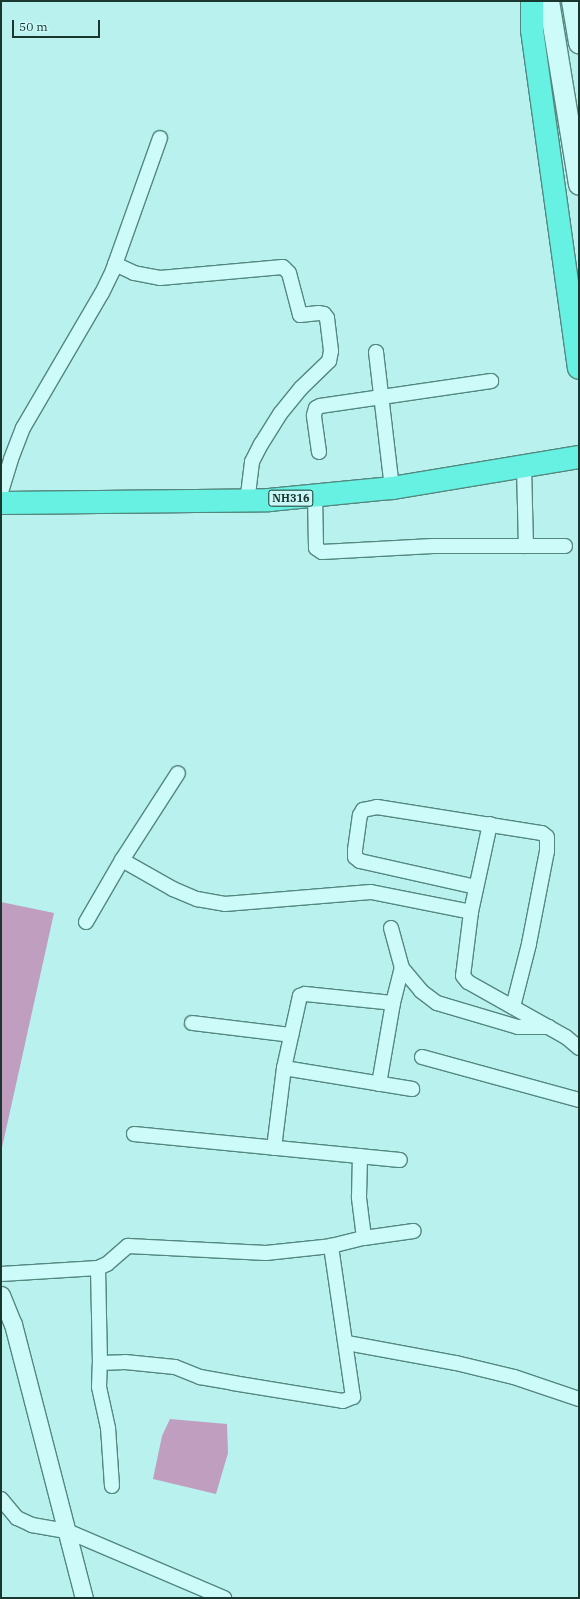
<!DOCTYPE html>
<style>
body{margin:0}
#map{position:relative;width:580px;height:1599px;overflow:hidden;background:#b9f1ef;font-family:"IBM Plex Serif",serif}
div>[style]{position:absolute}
.water>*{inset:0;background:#c09ec0}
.roads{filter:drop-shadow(1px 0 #53887e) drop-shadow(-1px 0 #53887e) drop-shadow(0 1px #53887e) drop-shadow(0 -1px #53887e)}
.minor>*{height:14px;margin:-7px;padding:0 7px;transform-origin:7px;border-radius:7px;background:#ccfbfa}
.tertiary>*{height:17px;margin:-8.5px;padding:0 8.5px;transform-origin:8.5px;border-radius:8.5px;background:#ccfbfa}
.secondary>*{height:20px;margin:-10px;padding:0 10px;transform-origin:10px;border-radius:10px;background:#ccfbfa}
.trunk>*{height:22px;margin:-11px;padding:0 11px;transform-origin:11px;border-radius:11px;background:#66f1e2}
span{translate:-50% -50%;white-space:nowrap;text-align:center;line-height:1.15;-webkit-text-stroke:4px #c9f8f7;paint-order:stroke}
.shield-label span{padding:1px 3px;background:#c9f8f7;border:1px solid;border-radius:3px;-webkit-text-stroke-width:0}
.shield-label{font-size:11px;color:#19362f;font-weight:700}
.frame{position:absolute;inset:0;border:2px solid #19362f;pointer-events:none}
.scale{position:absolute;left:12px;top:20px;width:88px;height:18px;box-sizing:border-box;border:2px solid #19362f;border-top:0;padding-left:5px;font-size:12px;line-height:14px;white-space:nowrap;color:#19362f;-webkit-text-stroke:3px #c9f8f7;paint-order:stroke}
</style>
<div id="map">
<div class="water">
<div style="clip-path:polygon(1px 902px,54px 913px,1px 1152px)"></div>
<div style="clip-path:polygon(170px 1419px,227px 1424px,228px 1453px,216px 1494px,153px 1479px,162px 1436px)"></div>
</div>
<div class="roads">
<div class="minor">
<div style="left:115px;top:264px;width:21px;rotate:25deg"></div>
<div style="left:134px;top:273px;width:26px;rotate:11deg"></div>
<div style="left:160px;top:278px;width:123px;rotate:-5.1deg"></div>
<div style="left:283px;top:267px;width:8px;rotate:45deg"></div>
<div style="left:289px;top:273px;width:43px;rotate:75.3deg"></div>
<div style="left:300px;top:315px;width:19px;rotate:-6deg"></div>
<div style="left:319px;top:313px;width:5px;rotate:11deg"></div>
<div style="left:324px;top:314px;width:5px;rotate:53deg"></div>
<div style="left:327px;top:318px;width:33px;rotate:83deg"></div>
<div style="left:331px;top:351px;width:10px;rotate:101deg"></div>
<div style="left:329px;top:361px;width:39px;rotate:136deg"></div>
<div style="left:301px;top:388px;width:33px;rotate:129deg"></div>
<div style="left:280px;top:414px;width:36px;rotate:122deg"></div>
<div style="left:261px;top:444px;width:20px;rotate:117deg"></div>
<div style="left:252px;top:462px;width:38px;rotate:97deg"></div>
<div style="left:376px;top:352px;width:137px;rotate:83.3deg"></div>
<div style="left:319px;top:452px;width:37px;rotate:-98deg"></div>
<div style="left:314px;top:415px;width:7px;rotate:-74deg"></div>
<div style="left:316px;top:408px;width:4px;rotate:-27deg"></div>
<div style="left:320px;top:406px;width:173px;rotate:-8.3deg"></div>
<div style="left:524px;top:466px;width:80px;rotate:88.6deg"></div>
<div style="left:1px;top:492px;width:34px;rotate:-73deg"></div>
<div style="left:11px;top:459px;width:33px;rotate:-69deg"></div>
<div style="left:23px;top:428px;width:156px;rotate:-59.7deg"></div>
<div style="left:102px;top:293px;width:25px;rotate:-64deg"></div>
<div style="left:113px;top:270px;width:140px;rotate:-70.4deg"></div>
<div style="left:315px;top:495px;width:53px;rotate:88.9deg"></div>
<div style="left:316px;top:548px;width:7px;rotate:34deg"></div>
<div style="left:322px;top:552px;width:111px;rotate:-3.1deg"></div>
<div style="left:433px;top:546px;width:132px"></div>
<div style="left:490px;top:824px;width:90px;rotate:102.2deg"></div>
<div style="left:471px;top:912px;width:64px;rotate:97.1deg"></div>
<div style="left:463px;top:976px;width:8px;rotate:50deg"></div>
<div style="left:468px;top:982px;width:112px;rotate:29.3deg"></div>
<div style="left:566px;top:1037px;width:17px;rotate:40deg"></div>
<div style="left:122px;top:860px;width:59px;rotate:29.6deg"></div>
<div style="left:173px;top:889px;width:26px;rotate:23deg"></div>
<div style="left:197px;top:899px;width:28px;rotate:10deg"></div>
<div style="left:225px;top:904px;width:146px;rotate:-4.7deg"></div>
<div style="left:371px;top:892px;width:102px;rotate:11.3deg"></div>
<div style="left:476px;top:887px;width:119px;rotate:-167.4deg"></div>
<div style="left:360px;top:861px;width:6px;rotate:-141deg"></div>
<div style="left:355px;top:857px;width:7px;rotate:-90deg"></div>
<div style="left:355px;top:850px;width:35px;rotate:-82deg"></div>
<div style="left:360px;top:815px;width:6px;rotate:-59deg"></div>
<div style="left:363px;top:810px;width:14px;rotate:-12deg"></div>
<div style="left:377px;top:807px;width:167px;rotate:9deg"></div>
<div style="left:542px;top:833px;width:6px;rotate:39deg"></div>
<div style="left:547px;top:837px;width:14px;rotate:90deg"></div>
<div style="left:547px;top:851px;width:95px;rotate:101deg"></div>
<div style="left:529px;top:944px;width:65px;rotate:104.3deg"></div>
<div style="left:86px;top:922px;width:72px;rotate:-59.9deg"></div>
<div style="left:122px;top:860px;width:103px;rotate:-57.2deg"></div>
<div style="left:391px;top:928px;width:41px;rotate:74.6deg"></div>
<div style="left:402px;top:968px;width:30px;rotate:50deg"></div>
<div style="left:421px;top:991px;width:20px;rotate:37deg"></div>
<div style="left:437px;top:1003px;width:84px;rotate:16.5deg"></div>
<div style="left:518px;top:1027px;width:31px"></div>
<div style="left:192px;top:1023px;width:100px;rotate:6.9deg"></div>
<div style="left:422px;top:1057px;width:163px;rotate:15.3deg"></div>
<div style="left:284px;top:1068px;width:130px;rotate:9.3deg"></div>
<div style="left:379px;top:1084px;width:82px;rotate:-80.2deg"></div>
<div style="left:393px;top:1003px;width:36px;rotate:-76deg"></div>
<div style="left:134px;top:1134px;width:267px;rotate:5.6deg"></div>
<div style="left:274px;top:1148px;width:81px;rotate:-82.9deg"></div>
<div style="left:284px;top:1068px;width:74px;rotate:-77.5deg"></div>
<div style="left:300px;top:996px;width:5px;rotate:-22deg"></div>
<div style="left:305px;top:994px;width:88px;rotate:5.8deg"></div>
<div style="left:360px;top:1156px;width:42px;rotate:91.4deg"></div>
<div style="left:359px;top:1198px;width:40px;rotate:82.9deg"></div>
<div style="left:98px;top:1268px;width:95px;rotate:88.8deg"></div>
<div style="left:1px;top:1274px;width:97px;rotate:-3.5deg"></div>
<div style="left:98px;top:1268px;width:10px;rotate:-24deg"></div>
<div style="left:107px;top:1264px;width:28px;rotate:-41deg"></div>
<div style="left:128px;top:1246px;width:138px;rotate:2.9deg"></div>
<div style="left:266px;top:1253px;width:65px;rotate:-6.1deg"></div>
<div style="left:331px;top:1246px;width:34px;rotate:-14deg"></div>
<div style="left:364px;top:1238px;width:50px;rotate:-8deg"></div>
<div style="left:347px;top:1343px;width:111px;rotate:10.4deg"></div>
<div style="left:456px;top:1363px;width:60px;rotate:13.6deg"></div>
<div style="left:514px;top:1377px;width:69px;rotate:18.7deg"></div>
<div style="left:112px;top:1486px;width:58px;rotate:-93.9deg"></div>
<div style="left:108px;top:1428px;width:42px;rotate:-102.4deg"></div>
<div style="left:99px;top:1387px;width:24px;rotate:-88deg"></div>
<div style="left:100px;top:1363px;width:25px;rotate:-2deg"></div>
<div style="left:125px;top:1362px;width:50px;rotate:5.7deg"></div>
<div style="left:175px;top:1367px;width:27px;rotate:22deg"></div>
<div style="left:200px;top:1377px;width:34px;rotate:10deg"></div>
<div style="left:233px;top:1383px;width:111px;rotate:9.3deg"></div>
<div style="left:343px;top:1401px;width:11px;rotate:-22deg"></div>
<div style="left:353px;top:1397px;width:153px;rotate:-98.3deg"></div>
<div style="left:1px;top:1499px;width:25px;rotate:50deg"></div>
<div style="left:17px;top:1518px;width:17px;rotate:25deg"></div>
<div style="left:32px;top:1525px;width:36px;rotate:10deg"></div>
<div style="left:67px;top:1531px;width:171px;rotate:23.1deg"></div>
</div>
<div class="tertiary">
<div style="left:1px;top:1295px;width:31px;rotate:68deg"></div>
<div style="left:13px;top:1324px;width:283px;rotate:75.5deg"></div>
</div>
<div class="secondary">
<div style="left:549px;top:1px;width:186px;rotate:80.7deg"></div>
<div style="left:572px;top:1px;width:43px;rotate:80.5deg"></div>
</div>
<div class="trunk">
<div style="left:532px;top:1px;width:29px;rotate:90deg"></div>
<div style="left:532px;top:30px;width:341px;rotate:82.1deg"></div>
<div style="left:1px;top:503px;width:268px;rotate:-0.6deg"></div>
<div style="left:269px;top:500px;width:124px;rotate:-5.6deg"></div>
<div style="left:392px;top:488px;width:190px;rotate:-9.4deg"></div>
</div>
</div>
<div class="shield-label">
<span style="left:291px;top:498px">NH316</span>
</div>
<div class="frame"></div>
<div class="scale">50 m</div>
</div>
